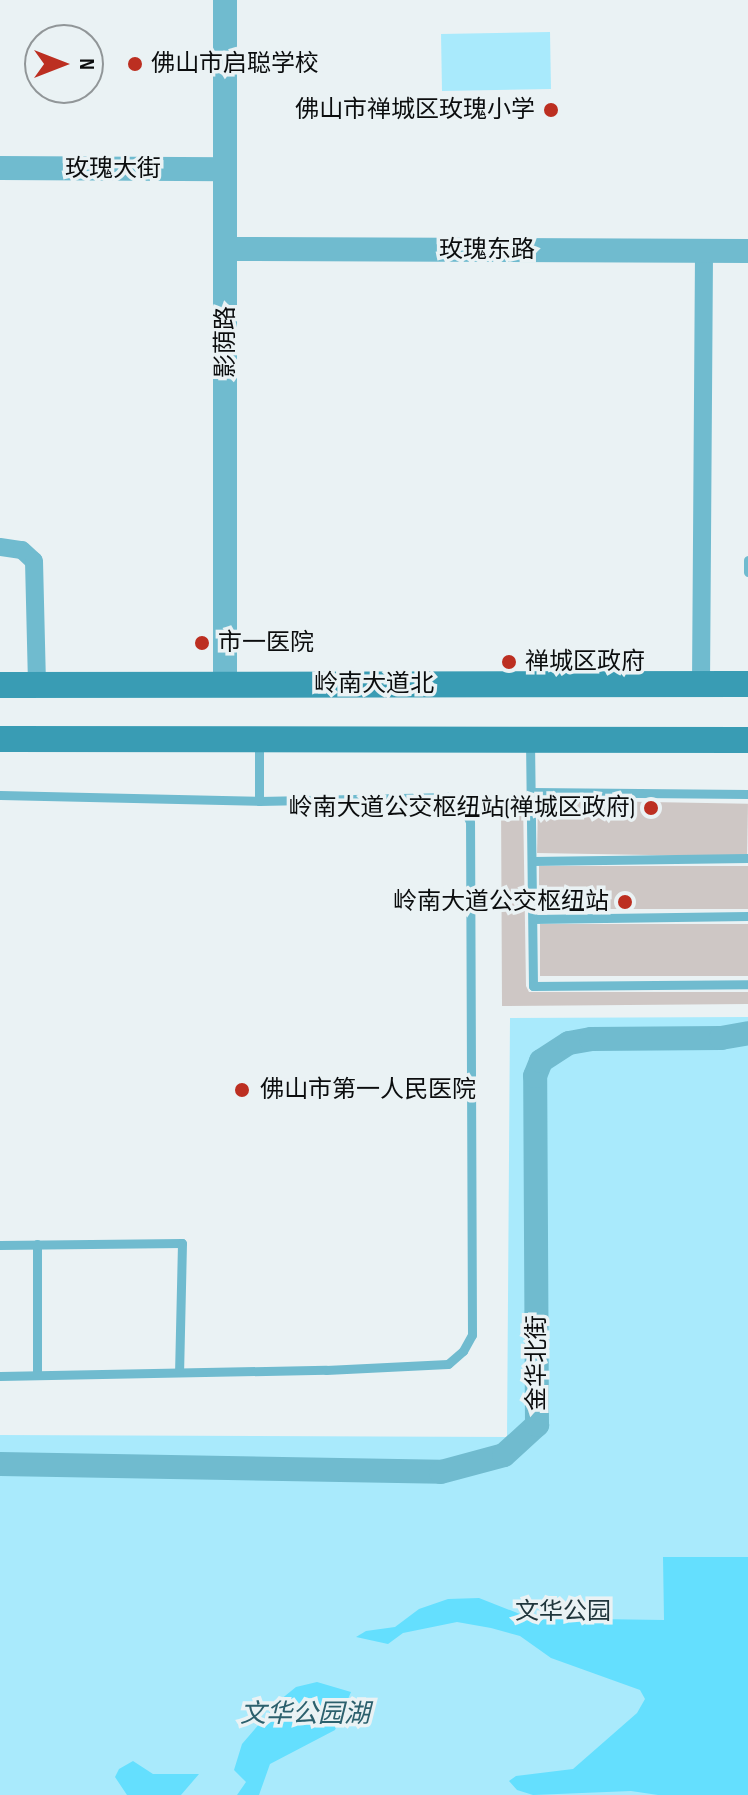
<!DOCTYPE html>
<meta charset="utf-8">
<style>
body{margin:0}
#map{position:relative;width:748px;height:1795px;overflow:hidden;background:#eaf2f4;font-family:"Sofia Sans Condensed","Noto Sans SC",sans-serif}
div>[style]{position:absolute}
.green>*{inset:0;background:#a9eafc;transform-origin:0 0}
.water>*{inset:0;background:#64dffe}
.building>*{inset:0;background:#cec7c5;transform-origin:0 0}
.service>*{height:9px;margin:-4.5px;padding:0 4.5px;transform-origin:4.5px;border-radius:4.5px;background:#70bbcf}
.minor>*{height:18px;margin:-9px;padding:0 9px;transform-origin:9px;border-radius:9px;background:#70bbcf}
.tertiary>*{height:24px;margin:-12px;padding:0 12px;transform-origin:12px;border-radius:12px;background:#70bbcf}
.secondary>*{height:26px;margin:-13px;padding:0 13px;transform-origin:13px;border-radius:13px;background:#399cb4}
.dots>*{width:22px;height:22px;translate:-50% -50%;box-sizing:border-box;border:4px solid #eaf2f4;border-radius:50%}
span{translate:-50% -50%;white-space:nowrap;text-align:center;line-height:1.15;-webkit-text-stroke:7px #eaf2f4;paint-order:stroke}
.poi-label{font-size:24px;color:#0b0d0e}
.left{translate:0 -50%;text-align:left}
.right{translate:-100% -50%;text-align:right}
.street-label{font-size:24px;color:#0b0d0e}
.park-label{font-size:24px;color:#20363c}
.water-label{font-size:26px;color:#2c606d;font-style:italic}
.north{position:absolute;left:24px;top:24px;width:80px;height:80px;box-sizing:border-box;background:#eaf2f4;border:2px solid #919698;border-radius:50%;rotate:90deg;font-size:22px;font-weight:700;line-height:32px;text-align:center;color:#0b0d0e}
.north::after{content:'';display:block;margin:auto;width:28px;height:36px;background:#bc2f21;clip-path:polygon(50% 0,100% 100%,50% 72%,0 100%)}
</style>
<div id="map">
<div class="green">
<div style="left:550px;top:32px;width:57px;height:109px;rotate:89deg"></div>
<div style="clip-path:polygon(748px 1017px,748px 1795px,0 1795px,0 1435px,507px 1437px,510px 1018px)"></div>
</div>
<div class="water">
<div style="clip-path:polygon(663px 1557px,748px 1557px,748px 1795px,658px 1795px,631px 1791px,533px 1795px,517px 1790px,509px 1781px,516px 1776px,573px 1769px,637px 1713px,645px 1699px,640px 1690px,551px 1658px,520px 1636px,491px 1628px,457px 1622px,403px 1633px,388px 1644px,356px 1637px,366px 1631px,395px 1627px,419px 1609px,448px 1599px,479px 1598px,530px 1618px,664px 1620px)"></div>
<div style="clip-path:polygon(317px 1682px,351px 1692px,335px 1730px,270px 1764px,259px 1795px,237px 1795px,246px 1782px,234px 1770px,242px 1744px,280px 1700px,296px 1687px)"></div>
<div style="clip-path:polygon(133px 1761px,153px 1774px,199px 1774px,181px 1795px,127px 1795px,115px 1777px,119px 1769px)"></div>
</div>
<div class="building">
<div style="clip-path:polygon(501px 800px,523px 800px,526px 986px,529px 992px,748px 992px,748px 1004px,502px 1006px)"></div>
<div style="left:538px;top:800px;width:210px;height:53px;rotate:1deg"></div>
<div style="left:748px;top:866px;width:43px;height:209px;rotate:90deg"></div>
<div style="left:748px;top:924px;width:52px;height:208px;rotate:90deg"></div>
</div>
<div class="service">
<div style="left:748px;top:560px;width:12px;rotate:90deg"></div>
<div style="left:530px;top:740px;width:246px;rotate:89.3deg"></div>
<div style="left:533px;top:986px;width:215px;rotate:-0.5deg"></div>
<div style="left:531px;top:792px;width:217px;rotate:0.5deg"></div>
<div style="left:0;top:795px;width:259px;rotate:1.3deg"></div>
<div style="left:532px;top:861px;width:216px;rotate:-0.8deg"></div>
<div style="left:533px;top:919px;width:215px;rotate:-0.8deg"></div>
<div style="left:37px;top:1244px;width:130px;rotate:90deg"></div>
<div style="left:0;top:1245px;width:182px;rotate:-0.6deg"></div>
<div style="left:182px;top:1243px;width:128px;rotate:91.3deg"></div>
<div style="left:0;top:1376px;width:326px;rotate:-1.1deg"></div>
<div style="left:326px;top:1370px;width:122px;rotate:-2.8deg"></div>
<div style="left:448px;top:1364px;width:20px;rotate:-41deg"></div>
<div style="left:463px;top:1351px;width:18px;rotate:-61deg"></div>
<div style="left:472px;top:1335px;width:513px;rotate:-90.22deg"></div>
<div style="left:470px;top:822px;width:20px;rotate:-114deg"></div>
<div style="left:462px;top:804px;width:16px;rotate:-153deg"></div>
<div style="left:448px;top:797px;width:189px;rotate:178.8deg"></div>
<div style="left:259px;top:801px;width:58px;rotate:-90deg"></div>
</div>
<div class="minor">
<div style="left:0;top:547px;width:22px;rotate:8deg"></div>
<div style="left:22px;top:550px;width:16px;rotate:43deg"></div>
<div style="left:34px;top:561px;width:124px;rotate:88.6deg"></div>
<div style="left:701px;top:684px;width:434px;rotate:-89.6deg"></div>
</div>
<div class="tertiary">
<div style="left:0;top:168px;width:225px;rotate:0.3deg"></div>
<div style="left:226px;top:249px;width:522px;rotate:0.22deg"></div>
<div style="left:225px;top:685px;width:685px;rotate:-90deg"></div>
<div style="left:0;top:1464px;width:441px;rotate:1deg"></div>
<div style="left:441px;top:1472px;width:65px;rotate:-15.1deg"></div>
<div style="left:504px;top:1455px;width:45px;rotate:-42.3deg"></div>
<div style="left:537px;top:1425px;width:349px;rotate:-90.3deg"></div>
<div style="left:535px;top:1076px;width:16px;rotate:-68deg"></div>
<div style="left:541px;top:1061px;width:33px;rotate:-33deg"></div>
<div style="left:569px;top:1043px;width:22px;rotate:-10deg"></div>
<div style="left:591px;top:1039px;width:130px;rotate:-0.4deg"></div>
<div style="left:721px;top:1038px;width:27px;rotate:-10deg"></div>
</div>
<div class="secondary">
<div style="left:0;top:685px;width:748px;rotate:-0.08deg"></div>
<div style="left:0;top:739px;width:748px;rotate:0.08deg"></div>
</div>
<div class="dots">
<div style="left:135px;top:64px;background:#bc2f21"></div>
<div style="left:551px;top:110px;background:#bc2f21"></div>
<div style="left:202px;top:643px;background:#bc2f21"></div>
<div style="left:509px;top:662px;background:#bc2f21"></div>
<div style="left:651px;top:808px;background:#bc2f21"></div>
<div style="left:625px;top:902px;background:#bc2f21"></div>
<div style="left:242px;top:1090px;background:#bc2f21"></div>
</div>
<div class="poi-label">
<span class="left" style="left:151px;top:64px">佛山市启聪学校</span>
<span class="right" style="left:535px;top:110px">佛山市禅城区玫瑰小学</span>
<span class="left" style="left:218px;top:643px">市一医院</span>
<span class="left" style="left:525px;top:662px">禅城区政府</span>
<span class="right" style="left:635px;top:808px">岭南大道公交枢纽站(禅城区政府)</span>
<span class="right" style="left:609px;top:902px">岭南大道公交枢纽站</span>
<span class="left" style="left:260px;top:1090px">佛山市第一人民医院</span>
</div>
<div class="street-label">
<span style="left:113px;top:169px">玫瑰大街</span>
<span style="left:487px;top:250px">玫瑰东路</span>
<span style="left:226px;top:342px;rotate:-90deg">影荫路</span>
<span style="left:374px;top:684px">岭南大道北</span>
<span style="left:537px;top:1363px;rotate:-90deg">金华北街</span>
</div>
<div class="park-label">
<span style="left:563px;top:1612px">文华公园</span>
</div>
<div class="water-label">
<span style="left:305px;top:1715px">文华公园湖</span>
</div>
<div class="north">N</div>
</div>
